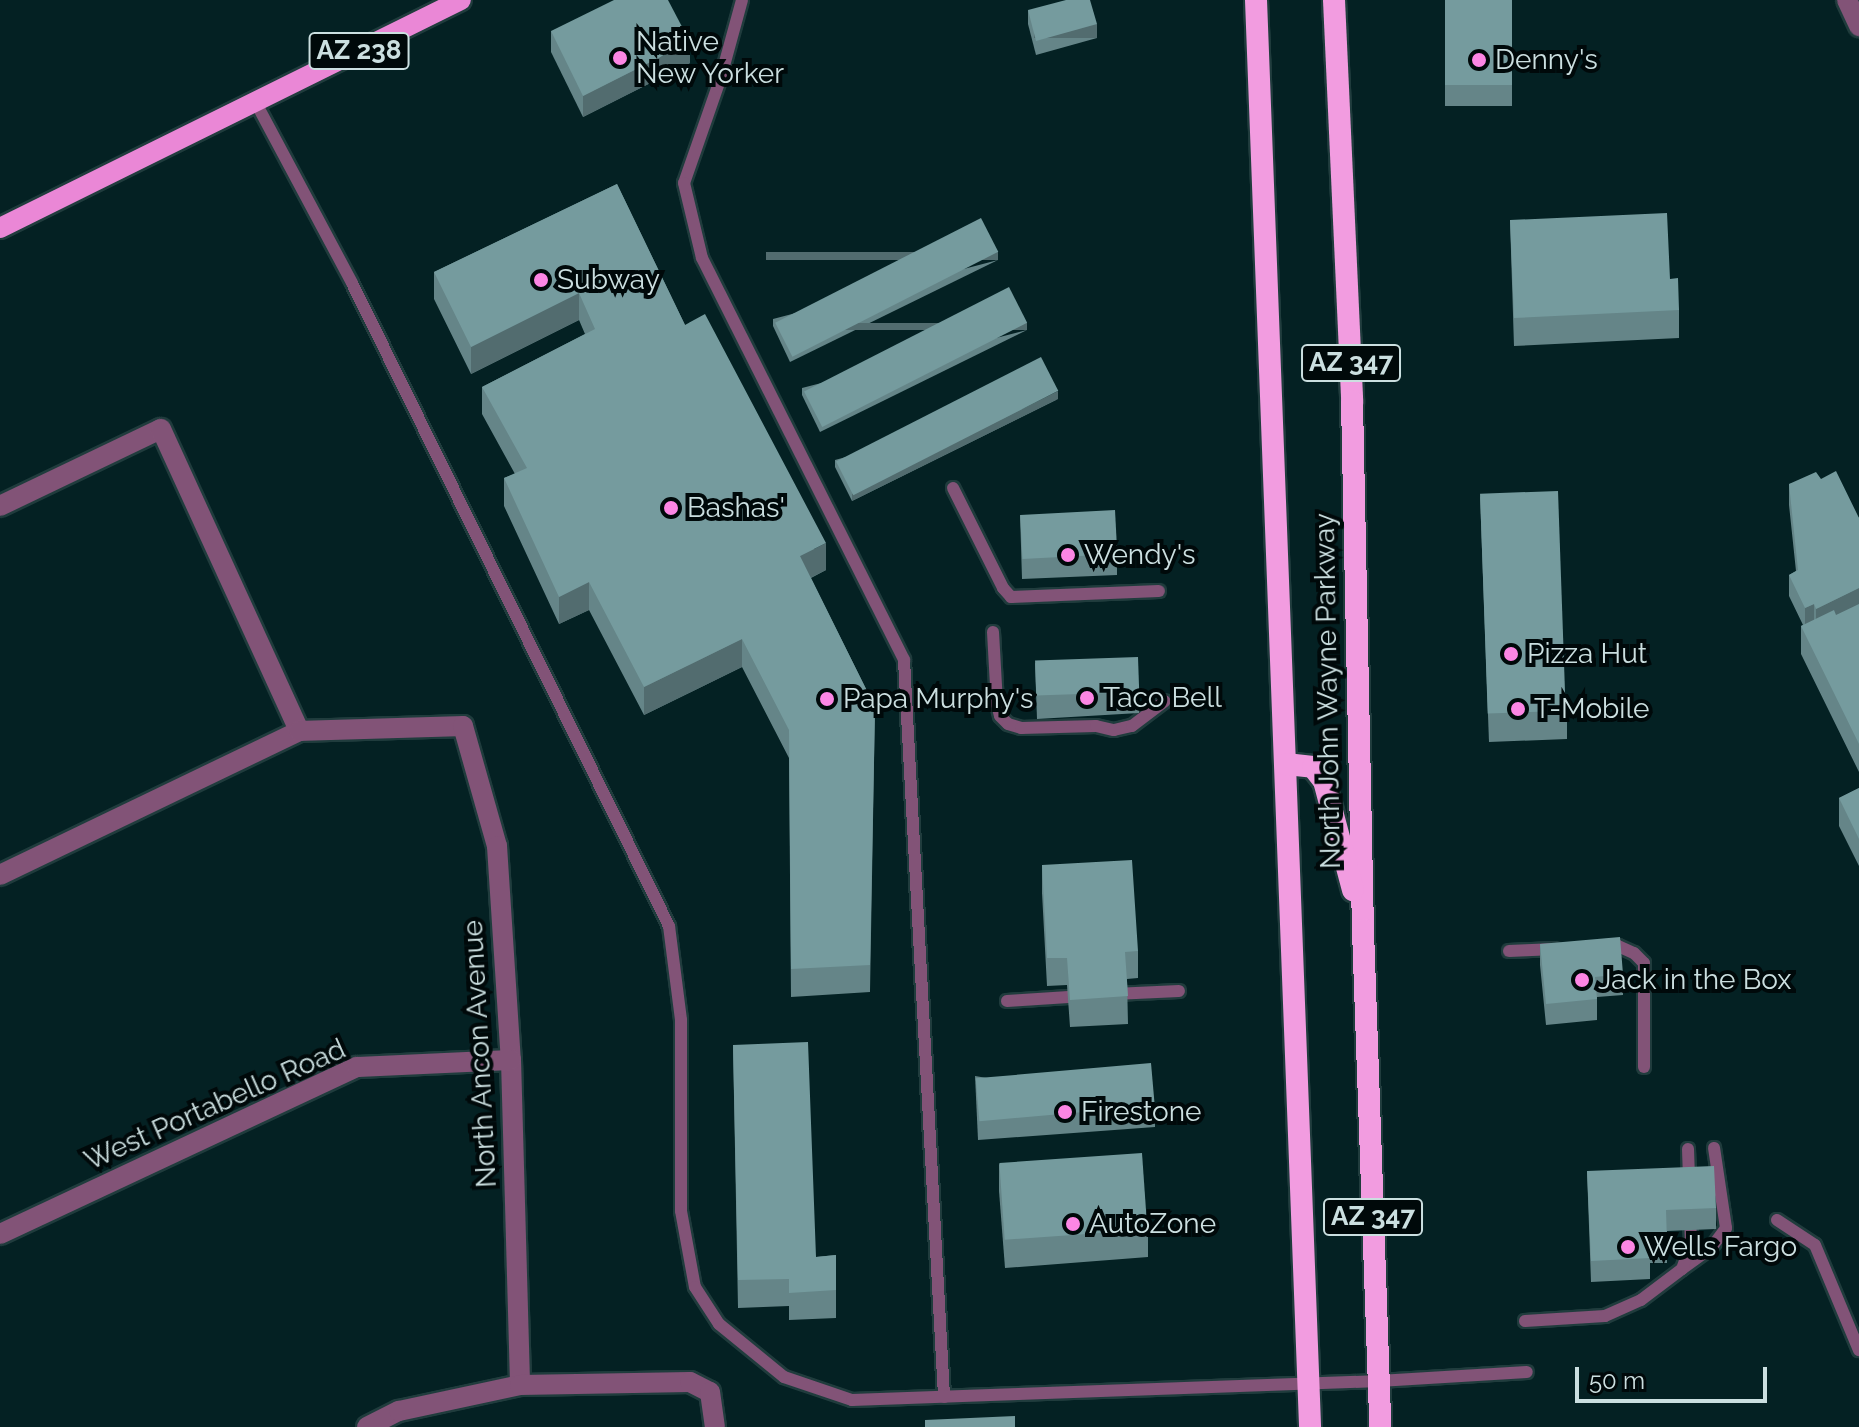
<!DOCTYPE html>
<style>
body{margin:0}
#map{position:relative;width:1859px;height:1427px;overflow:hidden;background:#042123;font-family:Raleway,sans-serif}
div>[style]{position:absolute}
.roads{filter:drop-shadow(2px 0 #203c3d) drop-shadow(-2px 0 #203c3d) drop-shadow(0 2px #203c3d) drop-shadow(0 -2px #203c3d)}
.service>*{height:12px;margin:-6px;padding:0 6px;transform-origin:6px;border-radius:6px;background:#825377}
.minor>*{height:20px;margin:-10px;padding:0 10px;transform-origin:10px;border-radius:10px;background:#825377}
.primary>*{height:20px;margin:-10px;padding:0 10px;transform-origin:10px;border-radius:10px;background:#ea87d6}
.trunk>*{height:22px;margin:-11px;padding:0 11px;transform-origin:11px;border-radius:11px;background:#f29ce0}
.wall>*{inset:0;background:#658588;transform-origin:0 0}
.shaded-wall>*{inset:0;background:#526c6f;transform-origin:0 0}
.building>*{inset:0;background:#759b9e;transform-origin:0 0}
.dots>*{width:22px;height:22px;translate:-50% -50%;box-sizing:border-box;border:4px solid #00090a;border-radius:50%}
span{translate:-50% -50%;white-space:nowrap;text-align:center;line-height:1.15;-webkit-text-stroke:8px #00090a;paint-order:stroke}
.shield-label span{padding:2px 6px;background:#00090a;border:2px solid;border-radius:6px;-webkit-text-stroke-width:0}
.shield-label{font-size:26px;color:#cbdfe0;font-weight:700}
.poi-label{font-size:28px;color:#cbdfe0}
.left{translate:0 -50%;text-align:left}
.street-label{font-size:28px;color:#cbdfe0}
.scale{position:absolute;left:1575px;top:1367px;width:192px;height:36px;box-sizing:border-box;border:4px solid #cbdfe0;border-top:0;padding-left:10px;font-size:24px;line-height:28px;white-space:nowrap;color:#cbdfe0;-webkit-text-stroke:6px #00090a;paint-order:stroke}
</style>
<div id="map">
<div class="roads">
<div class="service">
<div style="left:742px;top:0;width:80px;rotate:105.3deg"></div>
<div style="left:721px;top:77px;width:112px;rotate:109.2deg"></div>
<div style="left:684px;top:183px;width:77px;rotate:76.5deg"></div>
<div style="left:702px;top:258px;width:450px;rotate:63.3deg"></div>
<div style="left:904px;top:660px;width:738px;rotate:86.89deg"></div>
<div style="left:256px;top:103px;width:204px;rotate:61.9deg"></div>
<div style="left:352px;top:283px;width:717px;rotate:63.76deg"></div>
<div style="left:669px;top:926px;width:95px;rotate:82.7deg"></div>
<div style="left:681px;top:1020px;width:191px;rotate:90deg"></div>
<div style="left:681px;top:1211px;width:77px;rotate:79.6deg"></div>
<div style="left:695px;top:1287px;width:44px;rotate:57deg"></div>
<div style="left:719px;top:1324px;width:84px;rotate:39.2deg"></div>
<div style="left:784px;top:1377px;width:72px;rotate:18.7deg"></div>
<div style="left:852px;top:1400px;width:527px;rotate:-2.06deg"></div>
<div style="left:1379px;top:1381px;width:148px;rotate:-3.5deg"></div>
<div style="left:953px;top:488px;width:112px;rotate:63.4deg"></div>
<div style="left:1003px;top:588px;width:12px;rotate:48deg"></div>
<div style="left:1011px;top:597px;width:148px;rotate:-2.3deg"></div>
<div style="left:993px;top:632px;width:72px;rotate:86.8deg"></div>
<div style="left:997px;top:704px;width:12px;rotate:76deg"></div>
<div style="left:1000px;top:716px;width:11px;rotate:45deg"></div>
<div style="left:1008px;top:724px;width:14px;rotate:17deg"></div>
<div style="left:1021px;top:728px;width:75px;rotate:-1.5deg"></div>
<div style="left:1096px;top:726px;width:18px;rotate:13deg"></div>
<div style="left:1114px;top:730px;width:18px;rotate:-13deg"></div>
<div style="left:1132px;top:726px;width:41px;rotate:-37.1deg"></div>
<div style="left:1605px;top:947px;width:13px;rotate:-4deg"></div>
<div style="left:1618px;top:946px;width:17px;rotate:24deg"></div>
<div style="left:1634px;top:953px;width:14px;rotate:45deg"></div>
<div style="left:1644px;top:963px;width:104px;rotate:90deg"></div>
<div style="left:1509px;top:951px;width:46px;rotate:-2.5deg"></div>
<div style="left:1114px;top:994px;width:65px;rotate:-2.6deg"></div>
<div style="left:1007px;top:1001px;width:77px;rotate:-3.7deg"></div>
<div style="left:1688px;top:1149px;width:33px;rotate:88deg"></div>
<div style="left:1777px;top:1220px;width:45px;rotate:33.3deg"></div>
<div style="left:1815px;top:1245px;width:114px;rotate:67.3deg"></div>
<div style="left:1682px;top:1269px;width:36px;rotate:-36deg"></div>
<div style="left:1711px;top:1248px;width:25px;rotate:-53deg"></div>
<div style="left:1726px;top:1228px;width:81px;rotate:-98.5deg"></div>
<div style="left:1525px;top:1321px;width:80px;rotate:-3.6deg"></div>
<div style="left:1605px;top:1316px;width:39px;rotate:-24deg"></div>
<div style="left:1641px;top:1300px;width:51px;rotate:-37.1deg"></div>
<div style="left:1682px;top:1269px;width:27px;rotate:-70deg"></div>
<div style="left:1691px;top:1244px;width:27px;rotate:-92deg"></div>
</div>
<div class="minor">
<div style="left:1847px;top:0;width:29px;rotate:65deg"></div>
<div style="left:0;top:506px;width:178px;rotate:-25.6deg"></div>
<div style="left:161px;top:429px;width:332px;rotate:65.4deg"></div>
<div style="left:0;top:875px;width:332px;rotate:-25.7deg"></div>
<div style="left:299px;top:731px;width:164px;rotate:-1.7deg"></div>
<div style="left:463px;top:726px;width:125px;rotate:74.2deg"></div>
<div style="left:497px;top:846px;width:214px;rotate:86.3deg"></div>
<div style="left:511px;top:1060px;width:325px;rotate:88.4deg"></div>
<div style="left:0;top:1234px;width:394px;rotate:-25.1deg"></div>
<div style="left:357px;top:1067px;width:154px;rotate:-2.6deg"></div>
<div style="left:367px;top:1427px;width:36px;rotate:-27deg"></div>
<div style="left:399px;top:1411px;width:124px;rotate:-12.1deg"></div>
<div style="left:520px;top:1385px;width:170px;rotate:-1deg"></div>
<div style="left:690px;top:1382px;width:22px;rotate:27deg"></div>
<div style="left:710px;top:1392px;width:35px;rotate:82deg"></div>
</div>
<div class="primary">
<div style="left:0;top:228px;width:514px;rotate:-26.32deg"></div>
</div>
<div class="trunk">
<div style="left:1256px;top:0;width:1428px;rotate:87.83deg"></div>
<div style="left:1334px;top:0;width:401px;rotate:87.4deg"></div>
<div style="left:1352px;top:401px;width:529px;rotate:88.81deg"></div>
<div style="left:1363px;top:930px;width:497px;rotate:88deg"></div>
<div style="left:1286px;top:764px;width:27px;rotate:6deg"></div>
<div style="left:1313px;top:767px;width:18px;rotate:52deg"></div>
<div style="left:1324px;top:781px;width:113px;rotate:75.1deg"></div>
</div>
</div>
<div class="wall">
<div style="left:1445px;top:0;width:67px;height:106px"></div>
<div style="clip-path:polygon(1028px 10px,1097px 38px,1036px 55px,1028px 24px)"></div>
<div style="clip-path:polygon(551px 31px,690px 63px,583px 117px,551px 52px)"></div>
<div style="clip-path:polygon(617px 184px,685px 325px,826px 570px,811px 578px,875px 707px,870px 992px,791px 997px,789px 758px,742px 667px,644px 715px,589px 610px,559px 624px,504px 506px,504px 478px,515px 474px,482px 414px,482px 387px,585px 334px,579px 320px,471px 374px,434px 299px,434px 272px)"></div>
<div style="clip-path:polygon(1510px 220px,1670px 279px,1679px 310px,1679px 338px,1514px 346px)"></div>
<div style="clip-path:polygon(998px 260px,790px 362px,773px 326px,773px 319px)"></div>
<div style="clip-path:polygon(1027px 330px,820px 432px,802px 395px,802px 388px)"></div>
<div style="clip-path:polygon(1058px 399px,852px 501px,835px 467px,835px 460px)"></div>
<div style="clip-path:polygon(1821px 479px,1859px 518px,1859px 772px,1801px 654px,1801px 626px,1803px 625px,1789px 596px,1789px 575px,1796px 571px,1789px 505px,1789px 484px)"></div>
<div style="clip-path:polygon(1480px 495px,1567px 711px,1567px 739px,1489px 742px)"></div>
<div style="clip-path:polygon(1020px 515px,1117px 554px,1117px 575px,1022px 579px)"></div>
<div style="clip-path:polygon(1035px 663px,1139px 692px,1139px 713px,1037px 719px)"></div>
<div style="clip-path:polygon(1859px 788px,1859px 866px,1839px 826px,1839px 798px)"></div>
<div style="clip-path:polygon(1042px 865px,1138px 951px,1138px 978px,1127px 979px,1128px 1024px,1070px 1027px,1067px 985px,1047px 986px,1042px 893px)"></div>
<div style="clip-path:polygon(1540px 944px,1623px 974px,1623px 995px,1597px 997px,1597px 1020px,1546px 1025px,1540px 965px)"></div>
<div style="clip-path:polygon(733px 1045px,816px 1257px,836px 1255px,836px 1318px,789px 1320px,789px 1306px,738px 1308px)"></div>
<div style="clip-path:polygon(975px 1076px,1155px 1106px,1155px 1127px,978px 1140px)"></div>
<div style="clip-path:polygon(999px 1164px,1148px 1230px,1148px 1257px,1005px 1268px,999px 1191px)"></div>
<div style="clip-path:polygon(1587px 1171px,1716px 1208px,1716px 1229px,1667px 1231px,1667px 1263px,1650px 1263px,1650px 1279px,1591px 1282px)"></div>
</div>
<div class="shaded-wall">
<div style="left:1097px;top:24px;width:14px;height:63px;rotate:90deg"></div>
<div style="clip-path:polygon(690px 42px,690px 63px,583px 117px,583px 96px)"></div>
<div style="left:998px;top:252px;width:8px;height:232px;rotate:90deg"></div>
<div style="clip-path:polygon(579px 293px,579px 320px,471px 374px,471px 347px)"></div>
<div style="left:1027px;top:323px;width:7px;height:231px;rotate:90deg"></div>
<div style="clip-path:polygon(1058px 391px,1058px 399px,852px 501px,852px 494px)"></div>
<div style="clip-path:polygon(826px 543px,826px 570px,800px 583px,800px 556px)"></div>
<div style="clip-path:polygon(589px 582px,589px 610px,559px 624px,559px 597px)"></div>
<div style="clip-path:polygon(1859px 588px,1859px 609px,1816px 630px,1816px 609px)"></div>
<div style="clip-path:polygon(1814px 604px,1814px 625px,1805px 629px,1805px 608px)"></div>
<div style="clip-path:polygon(742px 639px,742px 667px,644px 715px,644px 687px)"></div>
</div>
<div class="building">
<div style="clip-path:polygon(614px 0,668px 0,690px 42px,583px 96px,551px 31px)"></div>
<div style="clip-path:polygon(1066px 0,1090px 0,1097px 24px,1036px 41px,1028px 10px)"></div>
<div style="left:1445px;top:0;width:67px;height:85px"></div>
<div style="clip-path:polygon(617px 184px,685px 325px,705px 314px,826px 543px,800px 556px,875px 707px,870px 965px,791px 969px,789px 730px,742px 639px,644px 687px,589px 582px,559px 597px,504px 478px,527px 468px,482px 387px,595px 329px,579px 293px,471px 347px,434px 272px)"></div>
<div style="clip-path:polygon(1667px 213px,1670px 279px,1678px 278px,1679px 310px,1514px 318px,1510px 220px)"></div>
<div style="left:981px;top:218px;width:38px;height:231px;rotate:63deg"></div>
<div style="left:1009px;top:287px;width:40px;height:230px;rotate:63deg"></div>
<div style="left:1041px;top:357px;width:38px;height:230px;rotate:63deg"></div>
<div style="clip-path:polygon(1836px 471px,1859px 518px,1859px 588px,1816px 609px,1814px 604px,1805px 608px,1789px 575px,1798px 570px,1789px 484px,1816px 472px,1821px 479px)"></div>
<div style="left:1558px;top:491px;width:220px;height:78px;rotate:88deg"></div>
<div style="left:1115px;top:510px;width:44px;height:95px;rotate:87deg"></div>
<div style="clip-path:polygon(1859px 604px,1859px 744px,1801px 626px,1834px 610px,1836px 615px)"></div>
<div style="left:1138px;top:657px;width:35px;height:103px;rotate:88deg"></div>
<div style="clip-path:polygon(1859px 788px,1859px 839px,1839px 798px)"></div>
<div style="clip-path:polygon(1132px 860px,1138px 951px,1125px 952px,1128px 996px,1070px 1000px,1067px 958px,1047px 958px,1042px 865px)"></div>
<div style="clip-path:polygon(1620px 937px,1623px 974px,1595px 977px,1597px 999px,1546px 1004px,1540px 944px)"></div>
<div style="clip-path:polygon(808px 1042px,816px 1257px,836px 1255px,836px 1290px,789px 1293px,789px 1279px,738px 1280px,733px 1045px)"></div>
<div style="left:1151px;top:1063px;width:43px;height:176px;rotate:85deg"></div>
<div style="left:1142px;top:1153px;width:77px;height:143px;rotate:86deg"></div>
<div style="clip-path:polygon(1714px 1166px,1716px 1208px,1666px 1210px,1667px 1242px,1649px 1242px,1650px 1258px,1591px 1261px,1587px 1171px)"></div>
<div style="clip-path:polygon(1015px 1416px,1015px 1427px,925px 1427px,925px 1420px)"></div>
</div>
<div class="dots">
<div style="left:620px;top:58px;background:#fc86e4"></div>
<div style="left:1479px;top:60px;background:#fc86e4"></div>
<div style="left:541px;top:280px;background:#fc86e4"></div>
<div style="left:671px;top:508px;background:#fc86e4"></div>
<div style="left:1068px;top:555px;background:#fc86e4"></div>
<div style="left:1511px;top:654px;background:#fc86e4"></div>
<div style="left:1087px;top:698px;background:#fc86e4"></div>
<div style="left:827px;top:699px;background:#fc86e4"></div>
<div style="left:1518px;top:709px;background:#fc86e4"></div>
<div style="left:1582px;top:980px;background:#fc86e4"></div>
<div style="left:1065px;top:1112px;background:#fc86e4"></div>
<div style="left:1073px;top:1224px;background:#fc86e4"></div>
<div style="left:1628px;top:1247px;background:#fc86e4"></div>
</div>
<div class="shield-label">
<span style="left:359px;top:51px">AZ 238</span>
<span style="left:1351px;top:363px">AZ 347</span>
<span style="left:1373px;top:1217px">AZ 347</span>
</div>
<div class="poi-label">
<span class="left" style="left:636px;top:58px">Native<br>New Yorker</span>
<span class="left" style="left:1495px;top:60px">Denny's</span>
<span class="left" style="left:557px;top:280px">Subway</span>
<span class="left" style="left:687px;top:508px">Bashas'</span>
<span class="left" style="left:1084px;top:555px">Wendy's</span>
<span class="left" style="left:1527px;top:654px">Pizza Hut</span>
<span class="left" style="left:1103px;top:698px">Taco Bell</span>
<span class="left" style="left:843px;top:699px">Papa Murphy's</span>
<span class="left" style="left:1534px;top:709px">T-Mobile</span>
<span class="left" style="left:1598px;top:980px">Jack in the Box</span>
<span class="left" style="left:1081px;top:1112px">Firestone</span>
<span class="left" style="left:1089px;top:1224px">AutoZone</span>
<span class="left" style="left:1644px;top:1247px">Wells Fargo</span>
</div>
<div class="street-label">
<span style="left:1328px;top:691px;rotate:-91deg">North John Wayne Parkway</span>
<span style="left:480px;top:1054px;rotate:-93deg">North Ancon Avenue</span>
<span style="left:215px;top:1105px;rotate:-24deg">West Portabello Road</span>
</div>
<div class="scale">50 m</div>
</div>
